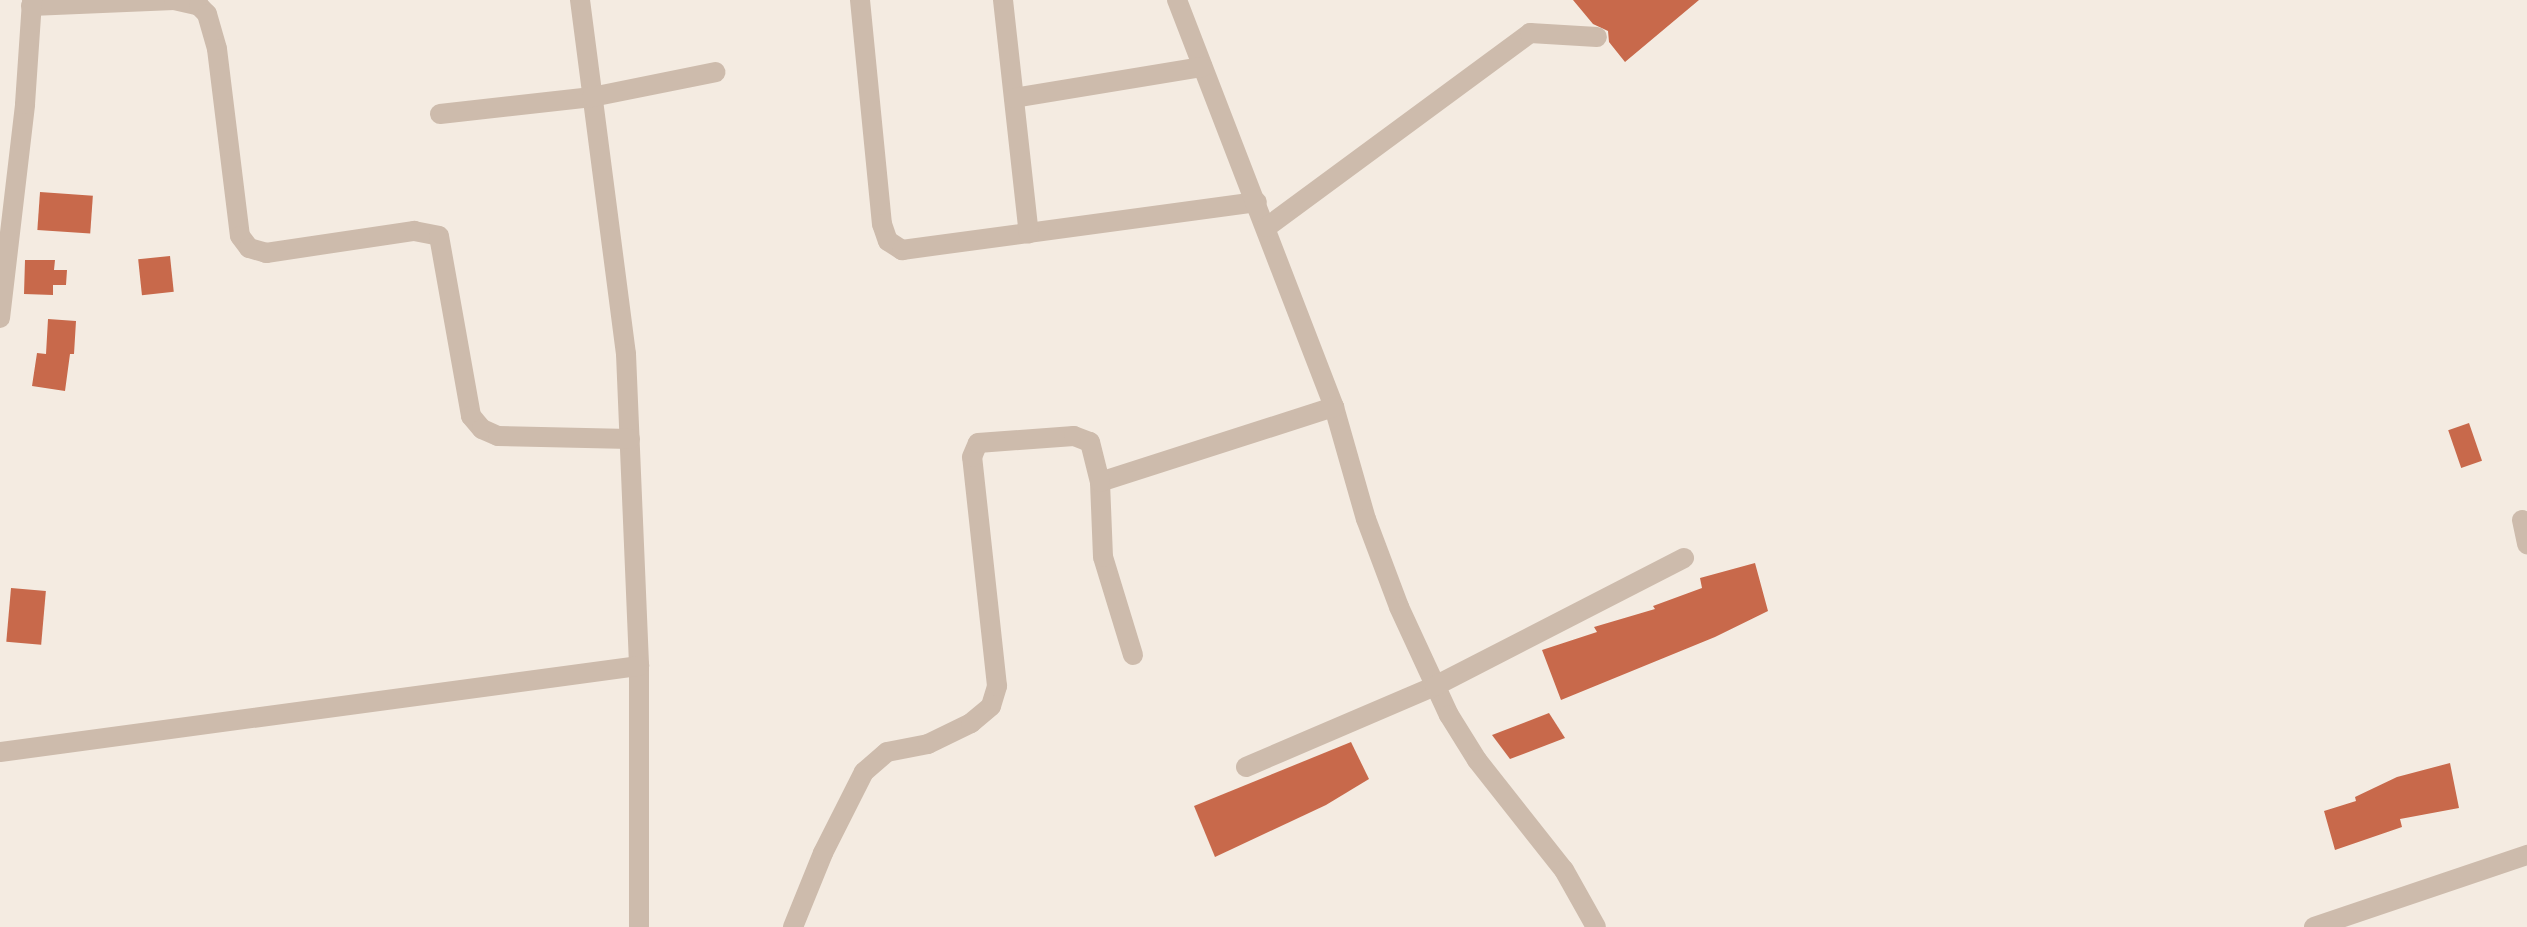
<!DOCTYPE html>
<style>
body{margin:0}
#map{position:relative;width:2527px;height:927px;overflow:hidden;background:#f4ebe1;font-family:"IBM Plex Sans",sans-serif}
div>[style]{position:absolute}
.building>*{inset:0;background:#c8694b;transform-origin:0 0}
.minor>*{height:20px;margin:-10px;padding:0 10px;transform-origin:10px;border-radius:10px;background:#cdbbac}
span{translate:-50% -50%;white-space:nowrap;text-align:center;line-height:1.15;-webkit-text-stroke:8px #fbf5ee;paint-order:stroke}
</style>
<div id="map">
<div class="building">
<div style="clip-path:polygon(1573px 0,1699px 0,1625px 62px,1609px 42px,1608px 31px,1593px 24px)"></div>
<div style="left:40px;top:192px;width:53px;height:38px;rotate:4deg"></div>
<div style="left:170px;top:256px;width:36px;height:32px;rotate:84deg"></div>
<div style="clip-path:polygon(25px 260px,55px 260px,54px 270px,67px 270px,66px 285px,53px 285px,53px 295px,24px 294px)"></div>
<div style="clip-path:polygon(48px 319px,76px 321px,74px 354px,70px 354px,65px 391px,32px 386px,37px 353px,46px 354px)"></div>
<div style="left:2469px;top:423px;width:40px;height:22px;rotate:71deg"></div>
<div style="clip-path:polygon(1755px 563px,1768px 611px,1715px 637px,1561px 700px,1542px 650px,1597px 632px,1594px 627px,1655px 609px,1653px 606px,1702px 588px,1700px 578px)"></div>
<div style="left:11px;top:588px;width:35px;height:54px;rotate:5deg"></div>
<div style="clip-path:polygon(1549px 713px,1565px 738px,1510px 759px,1492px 735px)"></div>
<div style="clip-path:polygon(1351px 742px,1369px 779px,1326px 805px,1215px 857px,1194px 806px)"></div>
<div style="clip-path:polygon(2450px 763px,2459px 808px,2400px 819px,2402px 827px,2335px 850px,2324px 811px,2356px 801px,2355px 797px,2397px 777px)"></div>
</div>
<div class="minor">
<div style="left:580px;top:0;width:357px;rotate:82.6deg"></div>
<div style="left:626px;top:354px;width:312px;rotate:87.6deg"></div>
<div style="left:639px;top:666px;width:261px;rotate:90deg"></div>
<div style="left:860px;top:0;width:225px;rotate:84.4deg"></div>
<div style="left:882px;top:224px;width:18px;rotate:71deg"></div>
<div style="left:888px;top:241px;width:17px;rotate:33deg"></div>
<div style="left:902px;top:250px;width:358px;rotate:-7.7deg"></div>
<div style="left:1003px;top:0;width:235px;rotate:83.7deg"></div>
<div style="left:1177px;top:0;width:436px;rotate:68.9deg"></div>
<div style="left:1334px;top:407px;width:116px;rotate:74.1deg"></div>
<div style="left:1366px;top:519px;width:94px;rotate:69.4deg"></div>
<div style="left:1399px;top:607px;width:119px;rotate:65.2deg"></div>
<div style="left:1449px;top:715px;width:53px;rotate:58.1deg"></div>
<div style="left:1477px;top:760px;width:140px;rotate:51.7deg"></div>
<div style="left:1564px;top:870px;width:65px;rotate:60.7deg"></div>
<div style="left:31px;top:6px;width:143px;rotate:-2.4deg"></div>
<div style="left:174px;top:0;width:26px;rotate:13deg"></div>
<div style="left:199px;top:6px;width:11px;rotate:45deg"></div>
<div style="left:207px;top:14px;width:36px;rotate:74deg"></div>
<div style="left:217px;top:49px;width:188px;rotate:83deg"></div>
<div style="left:240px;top:236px;width:15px;rotate:53deg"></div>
<div style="left:249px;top:248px;width:18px;rotate:16deg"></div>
<div style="left:266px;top:253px;width:150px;rotate:-8.5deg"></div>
<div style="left:414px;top:231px;width:25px;rotate:11deg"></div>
<div style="left:439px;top:236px;width:183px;rotate:79.9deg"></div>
<div style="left:471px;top:416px;width:17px;rotate:50deg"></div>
<div style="left:482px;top:429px;width:17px;rotate:24deg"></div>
<div style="left:498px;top:436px;width:132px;rotate:1.3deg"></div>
<div style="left:1014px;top:98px;width:191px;rotate:-9.4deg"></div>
<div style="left:440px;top:114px;width:153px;rotate:-6.4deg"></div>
<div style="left:592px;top:97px;width:126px;rotate:-11.4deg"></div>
<div style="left:1267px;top:227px;width:327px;rotate:-36.4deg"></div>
<div style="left:1530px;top:33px;width:67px;rotate:3.4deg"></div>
<div style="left:0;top:318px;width:215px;rotate:-83.3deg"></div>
<div style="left:25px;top:104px;width:104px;rotate:-86.1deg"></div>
<div style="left:2522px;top:520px;width:25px;rotate:78deg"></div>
<div style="left:1133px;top:655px;width:102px;rotate:-107deg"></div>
<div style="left:1103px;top:557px;width:75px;rotate:-92.3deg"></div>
<div style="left:1100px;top:482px;width:246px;rotate:-17.8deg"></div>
<div style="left:0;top:752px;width:645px;rotate:-7.67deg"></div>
<div style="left:1246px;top:767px;width:206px;rotate:-23.2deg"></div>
<div style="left:1435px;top:686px;width:280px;rotate:-27.2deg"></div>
<div style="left:793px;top:927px;width:80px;rotate:-67.9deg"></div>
<div style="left:823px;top:853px;width:91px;rotate:-63.2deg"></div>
<div style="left:864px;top:772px;width:30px;rotate:-41deg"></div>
<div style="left:887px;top:752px;width:42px;rotate:-11deg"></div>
<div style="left:928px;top:744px;width:48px;rotate:-26deg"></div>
<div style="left:971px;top:723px;width:26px;rotate:-40deg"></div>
<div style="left:991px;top:706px;width:21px;rotate:-73deg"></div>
<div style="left:997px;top:686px;width:230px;rotate:-96.2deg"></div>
<div style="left:972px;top:457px;width:15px;rotate:-67deg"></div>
<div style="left:978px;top:443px;width:96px;rotate:-4.2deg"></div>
<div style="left:1074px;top:436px;width:17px;rotate:21deg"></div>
<div style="left:1090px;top:442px;width:41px;rotate:76deg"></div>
<div style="left:2314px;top:927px;width:225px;rotate:-18.7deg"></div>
</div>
</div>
